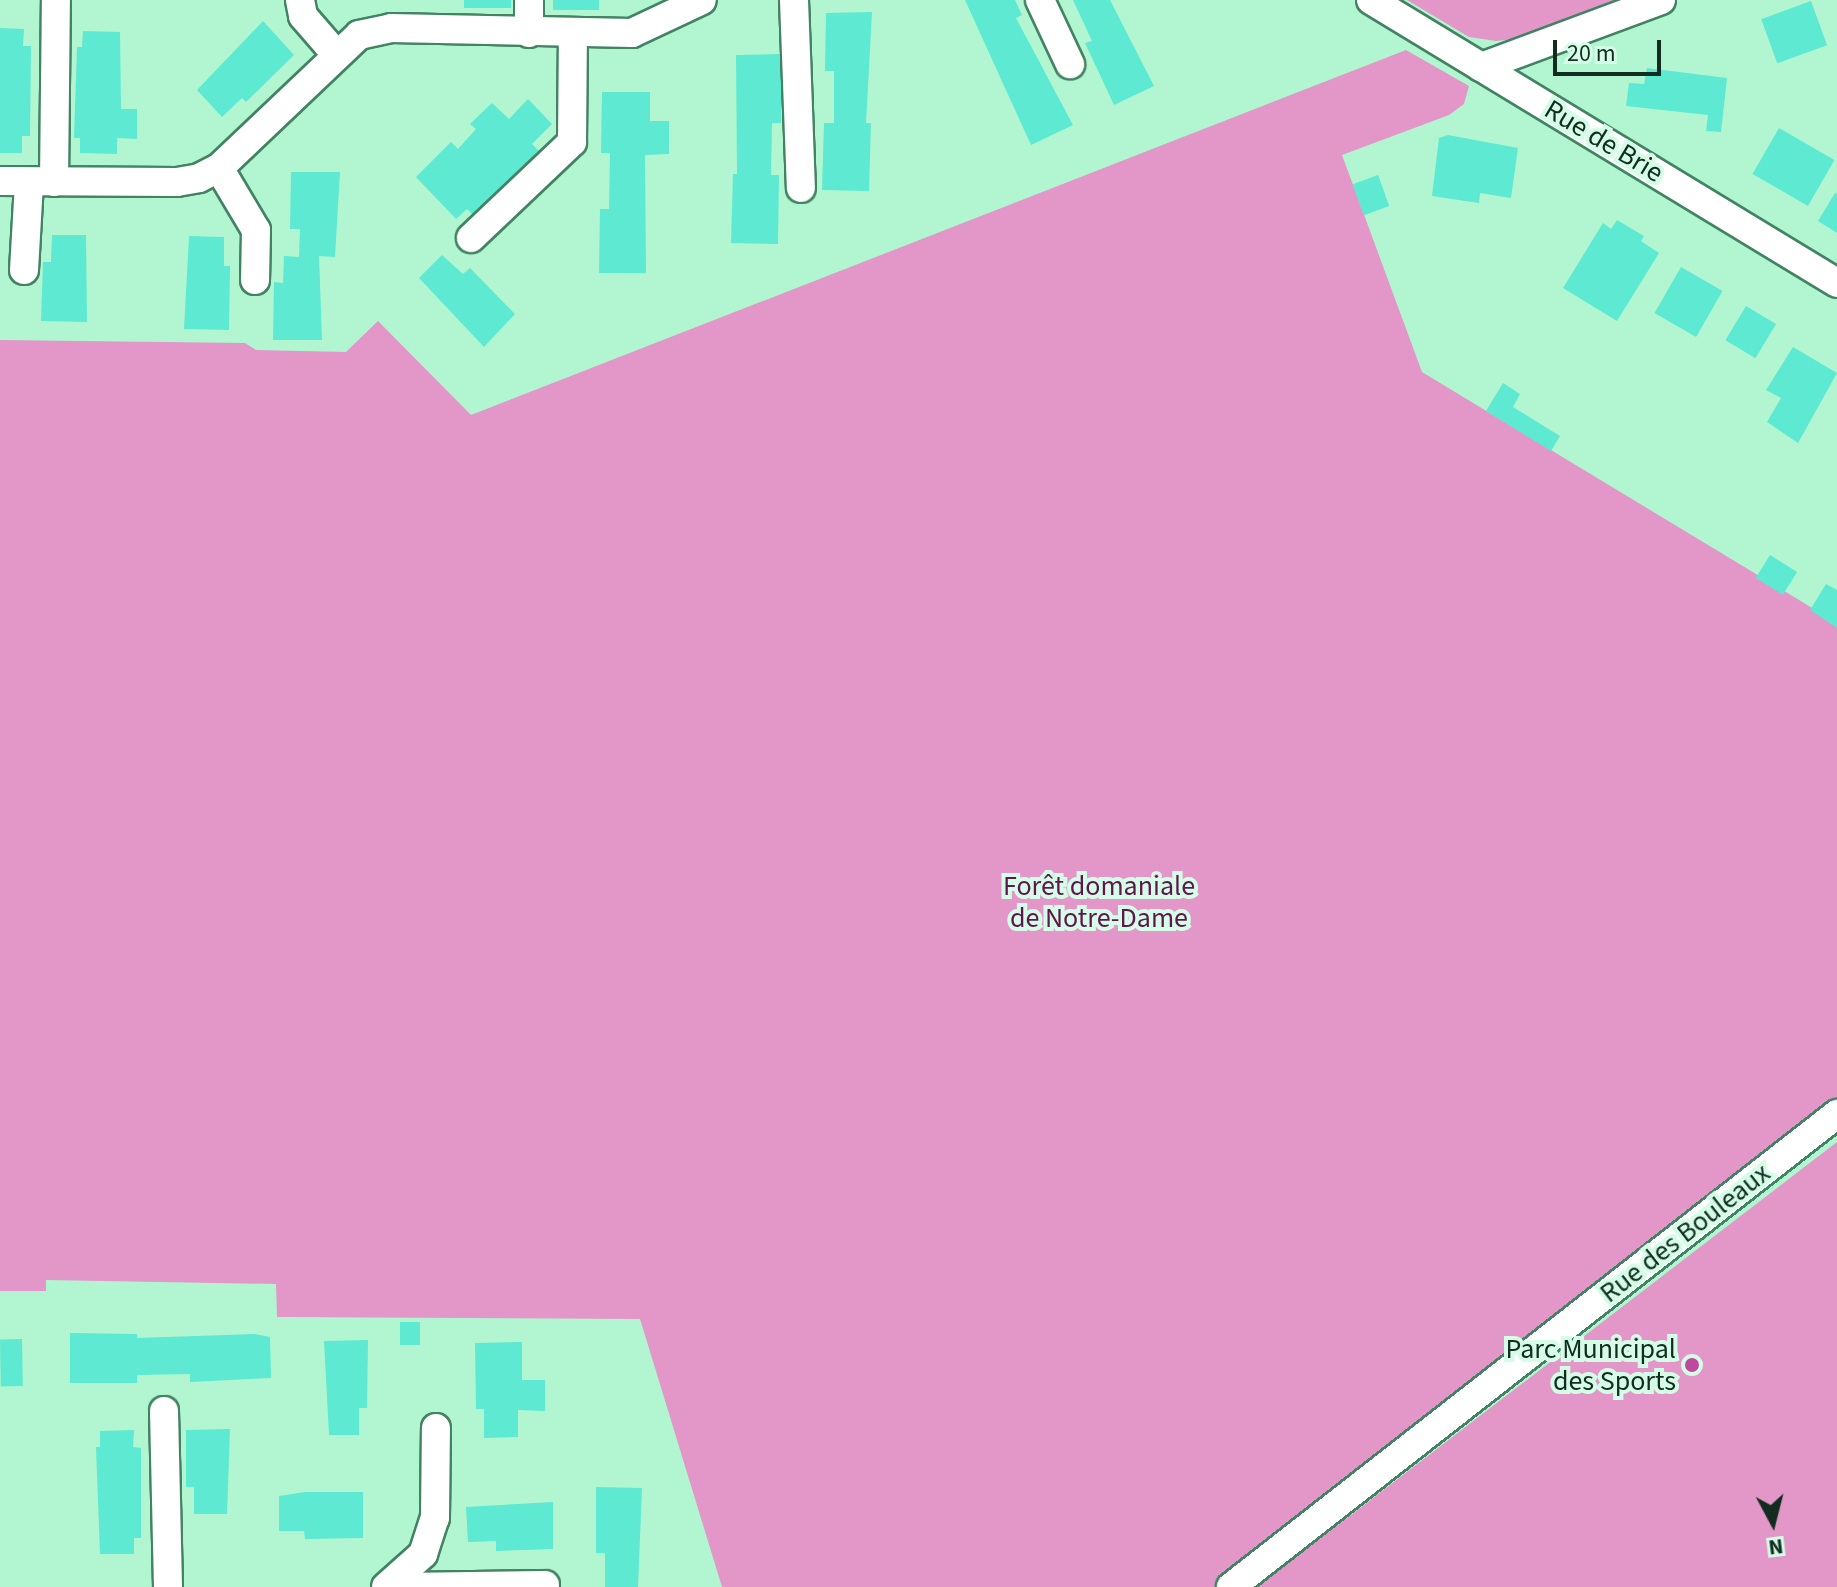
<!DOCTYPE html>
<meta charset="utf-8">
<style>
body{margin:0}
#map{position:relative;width:1837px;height:1587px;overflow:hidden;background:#b2f6d1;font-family:"Source Sans 3",sans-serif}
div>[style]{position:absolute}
.green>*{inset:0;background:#e297c8}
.building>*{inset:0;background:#5de9d2;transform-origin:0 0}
.roads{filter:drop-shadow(2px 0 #428363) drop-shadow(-2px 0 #428363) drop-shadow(0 2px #428363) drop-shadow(0 -2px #428363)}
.street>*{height:28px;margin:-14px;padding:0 14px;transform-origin:14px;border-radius:14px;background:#fff}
.dots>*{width:22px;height:22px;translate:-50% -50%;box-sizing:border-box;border:4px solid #d5fce6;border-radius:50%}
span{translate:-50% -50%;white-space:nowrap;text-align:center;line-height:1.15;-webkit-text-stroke:8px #d5fce6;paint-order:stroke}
.street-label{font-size:28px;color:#122d20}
.park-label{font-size:28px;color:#60154c}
.poi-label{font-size:28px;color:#122d20}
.right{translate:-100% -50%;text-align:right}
.north{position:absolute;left:1733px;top:1483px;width:80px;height:80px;-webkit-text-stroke:6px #d5fce6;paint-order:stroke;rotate:173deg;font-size:22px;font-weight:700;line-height:32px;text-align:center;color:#122d20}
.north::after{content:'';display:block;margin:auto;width:28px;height:36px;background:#122d20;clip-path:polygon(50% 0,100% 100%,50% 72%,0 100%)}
.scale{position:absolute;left:1553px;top:40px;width:108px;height:36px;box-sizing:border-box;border:4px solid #122d20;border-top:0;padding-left:10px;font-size:24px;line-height:28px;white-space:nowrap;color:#122d20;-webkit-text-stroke:6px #d5fce6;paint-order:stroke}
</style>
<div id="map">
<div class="green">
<div style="clip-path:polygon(1407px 0,1626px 0,1523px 38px,1496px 41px,1469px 37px)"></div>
<div style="clip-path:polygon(1406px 50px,1469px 86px,1464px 104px,1449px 115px,1342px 155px,1422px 372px,1837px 623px,1837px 1114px,1231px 1587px,722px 1587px,640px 1319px,277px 1317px,276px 1284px,46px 1280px,46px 1291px,0 1291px,0 340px,245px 343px,256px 350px,346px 352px,378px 321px,471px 415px)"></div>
<div style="clip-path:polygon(1837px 1142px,1837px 1587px,1257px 1587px)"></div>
</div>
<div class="building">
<div style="left:464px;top:0;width:47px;height:8px"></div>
<div style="left:553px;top:0;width:46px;height:10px"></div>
<div style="clip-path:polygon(965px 0,1015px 0,1022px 15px,1016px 18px,1073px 125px,1031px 145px)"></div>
<div style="clip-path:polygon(1073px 0,1110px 0,1154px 86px,1114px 105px,1085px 43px,1092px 41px)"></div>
<div style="left:1811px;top:1px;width:47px;height:53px;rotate:70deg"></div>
<div style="clip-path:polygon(872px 12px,866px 123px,871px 123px,869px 191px,822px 190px,824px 123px,834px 123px,834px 71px,825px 71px,826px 13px)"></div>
<div style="clip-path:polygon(263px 21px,294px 55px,246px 102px,242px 98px,222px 117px,197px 90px)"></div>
<div style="clip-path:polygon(0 28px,24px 29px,23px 46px,31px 46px,30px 136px,22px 136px,22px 153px,0 153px)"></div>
<div style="clip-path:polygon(83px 31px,120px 32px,121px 109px,137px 109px,137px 139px,117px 138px,117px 154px,80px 153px,80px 138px,74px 138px,77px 47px,82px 47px)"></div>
<div style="clip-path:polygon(783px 54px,781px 123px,772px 123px,771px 175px,779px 175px,778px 244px,731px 243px,733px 174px,737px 174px,736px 55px)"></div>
<div style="clip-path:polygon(1647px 68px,1727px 78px,1721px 132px,1706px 131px,1708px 115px,1626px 106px,1629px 83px,1644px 84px)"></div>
<div style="clip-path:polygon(602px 92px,650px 92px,650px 121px,669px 121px,669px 154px,645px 155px,646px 273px,599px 273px,600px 209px,609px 209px,610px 153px,601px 153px)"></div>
<div style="clip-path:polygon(528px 99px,552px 124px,532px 144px,539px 151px,473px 215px,467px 209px,456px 219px,416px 177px,451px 142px,458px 149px,476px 129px,470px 124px,492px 103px,509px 119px)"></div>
<div style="left:1779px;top:128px;width:64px;height:53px;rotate:30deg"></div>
<div style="clip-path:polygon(1448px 135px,1518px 148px,1511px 198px,1480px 193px,1479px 203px,1432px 196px,1439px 138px)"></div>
<div style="clip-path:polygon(291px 172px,340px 172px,335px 257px,319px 256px,322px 340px,273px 340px,274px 282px,283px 283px,284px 256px,299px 257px,300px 229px,290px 229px)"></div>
<div style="left:1378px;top:175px;width:33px;height:27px;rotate:70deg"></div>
<div style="clip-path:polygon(1835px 193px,1837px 194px,1837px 233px,1818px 221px)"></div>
<div style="clip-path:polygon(1617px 220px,1644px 236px,1641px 241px,1659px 253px,1617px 321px,1563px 288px,1603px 223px,1611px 229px)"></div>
<div style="clip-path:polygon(52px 235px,86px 235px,87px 322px,41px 321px,43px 262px,51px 262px)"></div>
<div style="clip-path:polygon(189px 236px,224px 237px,224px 266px,230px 266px,229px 330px,184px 329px)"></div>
<div style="clip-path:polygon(442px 255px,463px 274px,470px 268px,515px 314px,484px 347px,419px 278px)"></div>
<div style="left:1681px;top:267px;width:48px;height:53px;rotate:30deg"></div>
<div style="left:1746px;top:306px;width:35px;height:40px;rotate:31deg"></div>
<div style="clip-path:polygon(1793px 347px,1837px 373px,1798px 443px,1767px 422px,1781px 398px,1766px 390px)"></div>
<div style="clip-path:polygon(1503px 383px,1520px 394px,1513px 407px,1560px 436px,1551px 451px,1486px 411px)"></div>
<div style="left:1770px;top:555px;width:32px;height:27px;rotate:32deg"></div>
<div style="clip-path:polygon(1826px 584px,1837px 590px,1837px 628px,1810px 610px)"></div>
<div style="left:400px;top:1322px;width:20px;height:23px"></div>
<div style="clip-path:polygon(70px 1333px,137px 1334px,137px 1338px,255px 1334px,270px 1337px,271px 1378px,190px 1382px,190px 1374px,137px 1375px,137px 1383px,70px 1383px)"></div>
<div style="left:22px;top:1339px;width:47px;height:22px;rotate:89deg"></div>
<div style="clip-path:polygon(368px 1340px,367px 1408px,359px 1408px,359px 1435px,329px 1435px,324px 1341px)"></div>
<div style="clip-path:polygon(522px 1342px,522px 1380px,545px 1380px,545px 1411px,518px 1410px,518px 1437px,484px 1438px,484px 1409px,476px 1409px,475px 1343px)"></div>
<div style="clip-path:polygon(230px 1429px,227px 1514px,194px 1514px,194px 1487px,186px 1487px,186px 1430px)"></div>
<div style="clip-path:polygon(134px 1430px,133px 1447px,141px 1448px,141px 1538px,134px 1538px,134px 1554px,100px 1554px,96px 1447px,100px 1447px,100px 1431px)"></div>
<div style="clip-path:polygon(596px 1487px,642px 1488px,638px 1587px,605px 1587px,605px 1553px,596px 1553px)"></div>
<div style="clip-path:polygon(305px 1492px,363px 1492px,363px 1538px,305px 1539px,304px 1531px,279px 1531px,279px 1496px)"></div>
<div style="clip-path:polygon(553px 1502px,553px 1549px,496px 1551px,496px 1541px,468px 1542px,466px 1507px)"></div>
</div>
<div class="roads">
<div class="street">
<div style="left:300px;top:0;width:16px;rotate:79deg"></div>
<div style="left:303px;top:16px;width:49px;rotate:49.1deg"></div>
<div style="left:794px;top:0;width:188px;rotate:87.9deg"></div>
<div style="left:1040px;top:0;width:71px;rotate:64.9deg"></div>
<div style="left:1371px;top:0;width:545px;rotate:31.27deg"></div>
<div style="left:529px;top:33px;width:33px;rotate:-90deg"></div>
<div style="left:1481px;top:67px;width:192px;rotate:-20.4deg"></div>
<div style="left:219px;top:168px;width:72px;rotate:59.2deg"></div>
<div style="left:256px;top:230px;width:50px;rotate:91.1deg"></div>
<div style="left:0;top:181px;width:177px;rotate:0.3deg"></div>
<div style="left:177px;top:182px;width:22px;rotate:-10deg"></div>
<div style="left:199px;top:178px;width:22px;rotate:-27deg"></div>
<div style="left:219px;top:168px;width:193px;rotate:-43.5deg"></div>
<div style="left:359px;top:35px;width:33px;rotate:-12deg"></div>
<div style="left:391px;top:28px;width:241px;rotate:1.2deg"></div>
<div style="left:632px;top:33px;width:77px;rotate:-25.2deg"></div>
<div style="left:54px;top:182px;width:182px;rotate:-89.4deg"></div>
<div style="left:471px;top:238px;width:139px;rotate:-43.5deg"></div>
<div style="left:572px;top:142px;width:110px;rotate:-89.5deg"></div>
<div style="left:24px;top:270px;width:88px;rotate:-86.7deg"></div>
<div style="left:164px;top:1411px;width:176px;rotate:88.7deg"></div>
<div style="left:386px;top:1587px;width:50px;rotate:-41.7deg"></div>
<div style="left:423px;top:1554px;width:38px;rotate:-72deg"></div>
<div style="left:435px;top:1518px;width:90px;rotate:-89.4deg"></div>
<div style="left:399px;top:1587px;width:146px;rotate:-0.8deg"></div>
<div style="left:1231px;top:1587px;width:769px;rotate:-37.97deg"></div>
</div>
</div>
<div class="dots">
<div style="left:1692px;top:1365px;background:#c0489d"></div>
</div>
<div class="street-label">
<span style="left:1604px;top:141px;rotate:31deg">Rue de Brie</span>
<span style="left:1685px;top:1233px;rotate:-38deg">Rue des Bouleaux</span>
</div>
<div class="park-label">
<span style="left:1099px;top:902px">Forêt domaniale<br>de Notre-Dame</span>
</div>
<div class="poi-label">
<span class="right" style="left:1676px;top:1365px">Parc Municipal<br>des Sports</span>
</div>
<div class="north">N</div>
<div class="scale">20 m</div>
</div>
